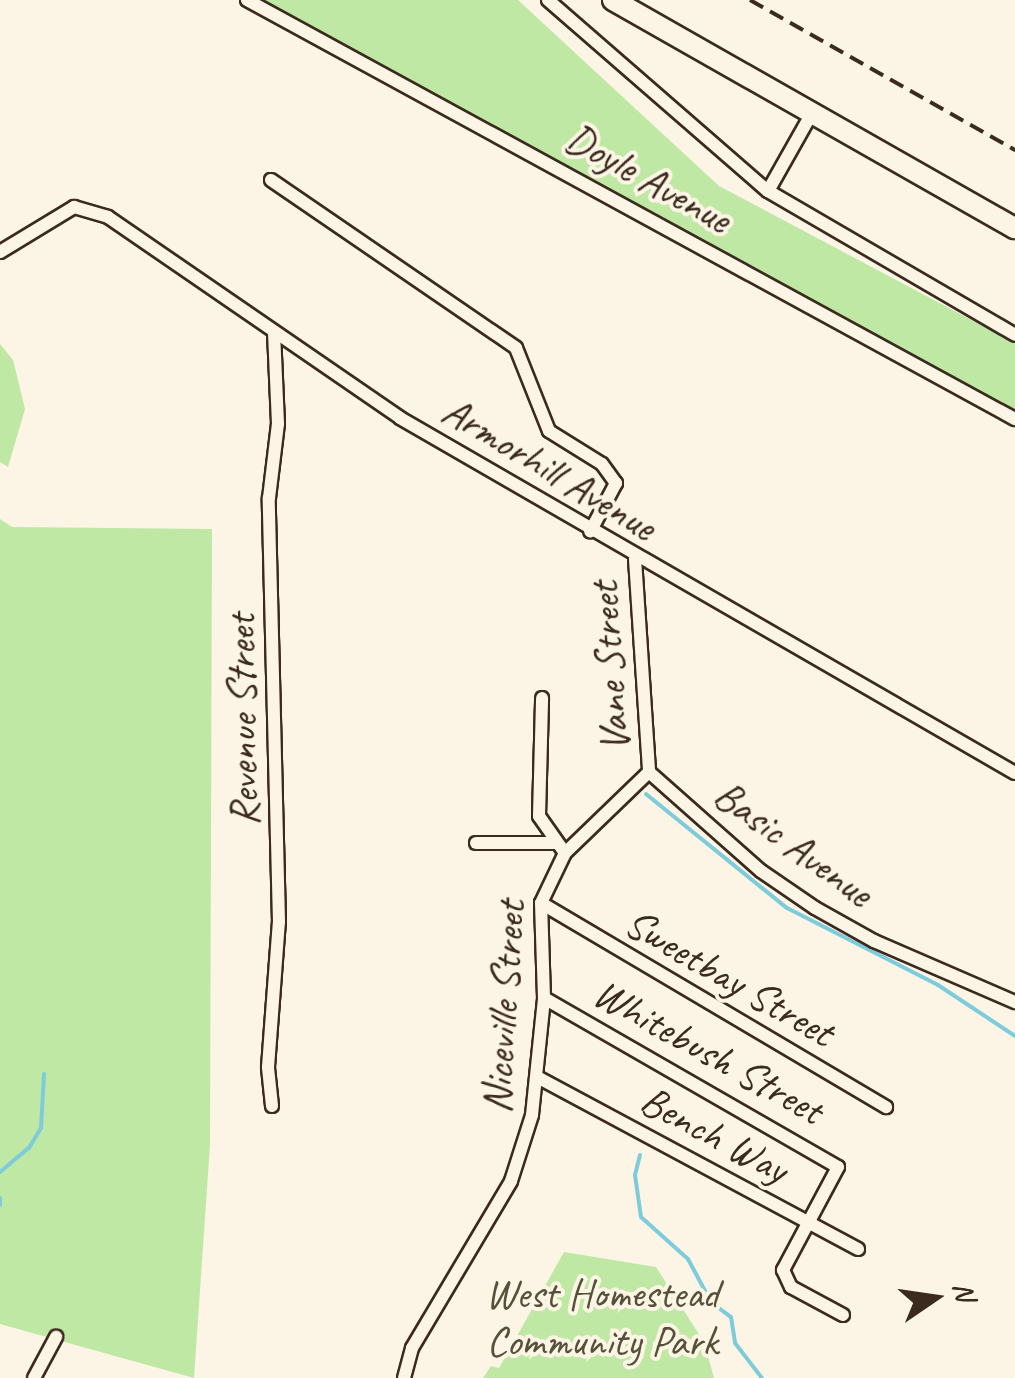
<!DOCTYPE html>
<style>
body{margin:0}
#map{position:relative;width:1015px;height:1378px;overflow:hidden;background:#fcf5e5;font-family:Caveat,sans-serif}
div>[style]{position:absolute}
.green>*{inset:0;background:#bee8a4}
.stream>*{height:4px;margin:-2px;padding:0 2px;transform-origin:2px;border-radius:2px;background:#7eccdb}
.roads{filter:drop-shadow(2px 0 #3b2a1e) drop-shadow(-2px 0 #3b2a1e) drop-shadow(0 2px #3b2a1e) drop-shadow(0 -2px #3b2a1e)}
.minor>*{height:12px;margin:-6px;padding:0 6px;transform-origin:6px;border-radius:6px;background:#fcf5e5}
.primary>*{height:20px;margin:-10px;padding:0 10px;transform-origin:10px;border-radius:10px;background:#fcf5e5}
.rail>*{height:4px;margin-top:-2px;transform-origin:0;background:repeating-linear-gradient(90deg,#3b2a1e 0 15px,transparent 0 23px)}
span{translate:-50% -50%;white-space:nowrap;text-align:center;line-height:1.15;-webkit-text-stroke:8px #fcf5e5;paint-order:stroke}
.street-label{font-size:42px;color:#3b2a1e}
.park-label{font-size:42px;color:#555039}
.north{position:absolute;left:885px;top:1248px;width:100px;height:100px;-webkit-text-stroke:8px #fcf5e5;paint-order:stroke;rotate:77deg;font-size:28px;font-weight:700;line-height:40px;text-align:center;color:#3b2a1e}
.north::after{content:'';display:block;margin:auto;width:35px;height:45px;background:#3b2a1e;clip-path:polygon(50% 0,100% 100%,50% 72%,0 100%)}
</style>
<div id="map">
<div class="green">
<div style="clip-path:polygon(250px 0,518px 0,719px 186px,1015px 343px,1015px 420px)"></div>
<div style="clip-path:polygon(0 344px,13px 360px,25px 409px,8px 467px,0 462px)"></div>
<div style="clip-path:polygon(0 519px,12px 527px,212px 529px,210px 1145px,194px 1378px,0 1324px)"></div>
<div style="clip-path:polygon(564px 1252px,656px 1267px,704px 1342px,714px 1378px,483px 1378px,491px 1366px,499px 1368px)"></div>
</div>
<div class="stream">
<div style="left:646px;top:794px;width:181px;rotate:39deg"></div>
<div style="left:787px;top:908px;width:169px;rotate:27deg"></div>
<div style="left:938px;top:985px;width:92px;rotate:33.5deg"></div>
<div style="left:640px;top:1155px;width:21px;rotate:104deg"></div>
<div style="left:635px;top:1175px;width:42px;rotate:81.9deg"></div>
<div style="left:641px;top:1217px;width:63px;rotate:41.8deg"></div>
<div style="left:688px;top:1259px;width:49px;rotate:61.9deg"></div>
<div style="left:711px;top:1302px;width:25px;rotate:37deg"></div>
<div style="left:731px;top:1317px;width:26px;rotate:81deg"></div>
<div style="left:735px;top:1343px;width:44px;rotate:52.4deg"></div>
<div style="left:0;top:1172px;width:38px;rotate:-40deg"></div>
<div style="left:29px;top:1148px;width:23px;rotate:-59deg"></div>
<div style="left:41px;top:1128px;width:54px;rotate:-86.8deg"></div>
<div style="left:0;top:1198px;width:7px;rotate:90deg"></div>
</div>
<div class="roads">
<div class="minor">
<div style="left:247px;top:0;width:875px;rotate:28.62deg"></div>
<div style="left:548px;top:0;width:291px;rotate:41deg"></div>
<div style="left:768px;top:191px;width:286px;rotate:30.2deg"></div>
<div style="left:271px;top:180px;width:297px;rotate:34.4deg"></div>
<div style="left:516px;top:348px;width:89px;rotate:68.3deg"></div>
<div style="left:549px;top:431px;width:62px;rotate:31.9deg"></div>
<div style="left:602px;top:464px;width:24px;rotate:54deg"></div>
<div style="left:616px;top:483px;width:55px;rotate:118deg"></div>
<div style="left:768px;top:191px;width:90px;rotate:-60.6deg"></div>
<div style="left:0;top:252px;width:87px;rotate:-31.3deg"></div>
<div style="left:74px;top:207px;width:35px;rotate:16deg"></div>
<div style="left:108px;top:217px;width:354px;rotate:34.5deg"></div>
<div style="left:400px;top:418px;width:710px;rotate:30deg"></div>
<div style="left:635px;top:559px;width:213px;rotate:86.2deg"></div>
<div style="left:649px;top:772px;width:149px;rotate:41.5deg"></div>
<div style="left:761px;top:871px;width:65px;rotate:34.4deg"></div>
<div style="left:815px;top:908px;width:68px;rotate:29.2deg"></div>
<div style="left:874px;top:941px;width:154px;rotate:23.4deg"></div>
<div style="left:476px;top:843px;width:81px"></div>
<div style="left:565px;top:853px;width:117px;rotate:-44deg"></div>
<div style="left:541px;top:903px;width:401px;rotate:30.6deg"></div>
<div style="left:544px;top:998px;width:339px;rotate:29.9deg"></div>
<div style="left:838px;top:1167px;width:117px;rotate:118.1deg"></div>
<div style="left:783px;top:1270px;width:19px;rotate:65deg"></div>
<div style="left:791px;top:1287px;width:59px;rotate:28.3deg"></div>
<div style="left:539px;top:1078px;width:362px;rotate:28.2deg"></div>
<div style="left:272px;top:1106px;width:39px;rotate:-96deg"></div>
<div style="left:268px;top:1067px;width:145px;rotate:-85.7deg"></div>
<div style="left:279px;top:922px;width:424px;rotate:-91.4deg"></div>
<div style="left:269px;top:498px;width:75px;rotate:-83.1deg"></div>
<div style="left:278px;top:424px;width:91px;rotate:-92.5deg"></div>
<div style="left:34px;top:1378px;width:47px;rotate:-61.8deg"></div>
<div style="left:404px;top:1378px;width:31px;rotate:-75deg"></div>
<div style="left:412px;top:1348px;width:194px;rotate:-59.3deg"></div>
<div style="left:511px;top:1181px;width:69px;rotate:-72.3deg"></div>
<div style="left:532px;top:1115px;width:118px;rotate:-84.1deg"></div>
<div style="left:544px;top:998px;width:95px;rotate:-91.8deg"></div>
<div style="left:541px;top:903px;width:55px;rotate:-64.4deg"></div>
<div style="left:565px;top:853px;width:45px;rotate:-125.1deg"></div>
<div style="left:539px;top:816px;width:118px;rotate:-88.5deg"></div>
</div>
<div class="primary">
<div style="left:613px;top:0;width:462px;rotate:29.6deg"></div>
</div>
</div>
<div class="rail">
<div style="left:750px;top:0;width:305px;rotate:29.5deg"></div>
</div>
<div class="street-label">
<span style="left:648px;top:179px;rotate:29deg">Doyle Avenue</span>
<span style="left:549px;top:469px;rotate:31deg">Armorhill Avenue</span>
<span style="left:610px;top:667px;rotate:-94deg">Vane Street</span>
<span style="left:243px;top:720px;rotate:-91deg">Revenue Street</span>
<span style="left:793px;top:844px;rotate:36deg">Basic Avenue</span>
<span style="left:729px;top:978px;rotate:30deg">Sweetbay Street</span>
<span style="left:504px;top:1007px;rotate:-86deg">Niceville Street</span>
<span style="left:708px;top:1052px;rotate:29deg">Whitebush Street</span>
<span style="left:714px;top:1135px;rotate:28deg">Bench Way</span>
</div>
<div class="park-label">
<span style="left:602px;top:1318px">West Homestead<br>Community Park</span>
</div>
<div class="north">N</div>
</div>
